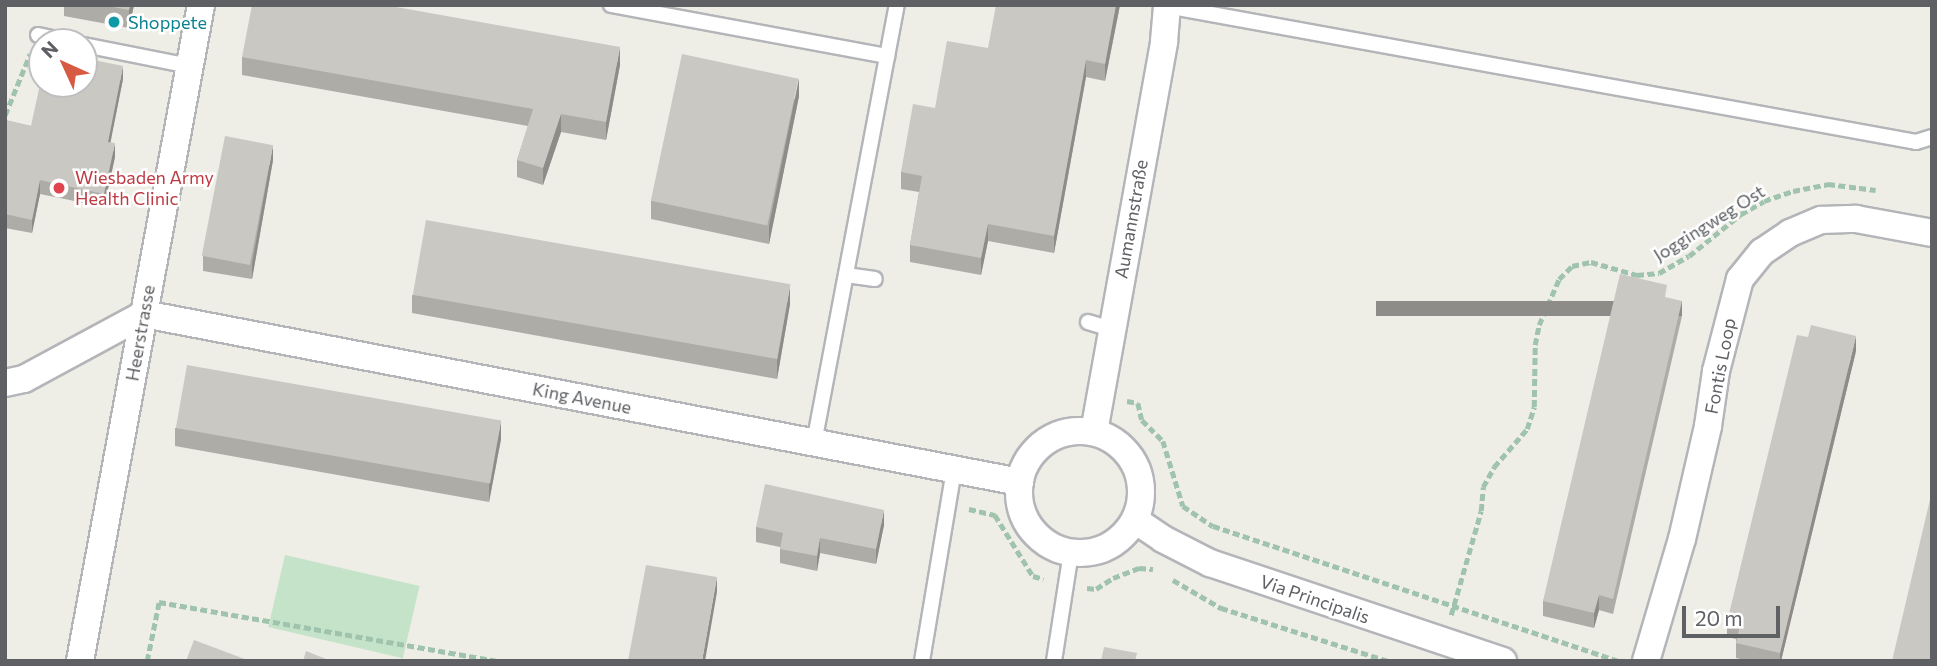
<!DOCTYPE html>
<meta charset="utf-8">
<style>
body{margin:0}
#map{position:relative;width:1937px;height:666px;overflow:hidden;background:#eeede6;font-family:Commissioner,sans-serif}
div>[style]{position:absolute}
.green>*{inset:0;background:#c5e3c8;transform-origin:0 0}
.path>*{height:4.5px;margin-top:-2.25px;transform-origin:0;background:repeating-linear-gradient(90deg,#9fc3ac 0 7px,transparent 0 10.5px)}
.roads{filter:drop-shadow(2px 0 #b3b5b9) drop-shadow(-2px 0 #b3b5b9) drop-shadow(0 2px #b3b5b9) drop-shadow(0 -2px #b3b5b9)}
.service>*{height:14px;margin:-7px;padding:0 7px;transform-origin:7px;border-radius:7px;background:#fff}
.minor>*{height:26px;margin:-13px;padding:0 13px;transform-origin:13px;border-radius:13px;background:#fff}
.minor>.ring{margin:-13px;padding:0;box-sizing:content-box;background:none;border:26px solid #fff;border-radius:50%}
.wall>*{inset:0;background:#aeaca7}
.shaded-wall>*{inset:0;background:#8d8c88;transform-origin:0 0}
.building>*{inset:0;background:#cac8c2;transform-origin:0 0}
.dots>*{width:19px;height:19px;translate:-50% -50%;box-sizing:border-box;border:4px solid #fff;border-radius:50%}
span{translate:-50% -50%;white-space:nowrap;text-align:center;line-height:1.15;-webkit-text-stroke:5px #fff;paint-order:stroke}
.culture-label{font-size:18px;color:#0d838f}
.left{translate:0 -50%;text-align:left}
.health-label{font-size:18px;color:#be3a42}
.street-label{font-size:18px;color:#5e6064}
.frame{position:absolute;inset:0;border:7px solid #5e6064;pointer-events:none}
.north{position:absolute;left:28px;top:28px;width:70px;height:70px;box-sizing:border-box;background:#fff;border:2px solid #bfbfc1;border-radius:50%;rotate:315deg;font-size:19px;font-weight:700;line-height:28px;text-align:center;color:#5e6064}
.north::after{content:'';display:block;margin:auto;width:24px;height:32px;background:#d75b43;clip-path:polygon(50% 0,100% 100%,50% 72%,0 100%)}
.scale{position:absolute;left:1682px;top:606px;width:98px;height:32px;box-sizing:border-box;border:4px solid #5e6064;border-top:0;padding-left:9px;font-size:21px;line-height:24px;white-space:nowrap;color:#5e6064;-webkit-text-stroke:5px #fff;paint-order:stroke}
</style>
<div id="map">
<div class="green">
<div style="left:285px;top:555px;width:138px;height:74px;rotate:13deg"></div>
</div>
<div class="path">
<div style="left:5px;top:115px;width:66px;rotate:-67.7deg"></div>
<div style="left:1127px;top:401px;width:11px;rotate:10deg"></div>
<div style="left:1138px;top:403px;width:17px;rotate:77deg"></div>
<div style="left:1142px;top:420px;width:30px;rotate:45deg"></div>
<div style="left:1163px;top:441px;width:68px;rotate:72.9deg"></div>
<div style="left:1183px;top:506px;width:36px;rotate:34deg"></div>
<div style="left:1213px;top:526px;width:427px;rotate:18.4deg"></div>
<div style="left:969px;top:509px;width:27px;rotate:13deg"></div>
<div style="left:995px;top:515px;width:72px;rotate:58.1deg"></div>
<div style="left:1033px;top:576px;width:11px;rotate:15deg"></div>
<div style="left:1173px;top:580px;width:56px;rotate:30.3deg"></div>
<div style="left:1221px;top:608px;width:175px;rotate:17.6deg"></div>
<div style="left:1087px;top:588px;width:9px;rotate:6deg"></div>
<div style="left:1096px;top:589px;width:20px;rotate:-33deg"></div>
<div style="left:1113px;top:578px;width:28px;rotate:-21deg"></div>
<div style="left:1139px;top:568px;width:14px;rotate:4deg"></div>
<div style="left:1451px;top:615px;width:108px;rotate:-73.9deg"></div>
<div style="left:1481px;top:511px;width:24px;rotate:-85deg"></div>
<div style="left:1483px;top:487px;width:23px;rotate:-61deg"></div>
<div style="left:1494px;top:467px;width:50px;rotate:-49deg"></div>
<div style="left:1527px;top:429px;width:23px;rotate:-72deg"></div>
<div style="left:1534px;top:407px;width:62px;rotate:-89.1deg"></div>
<div style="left:1535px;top:345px;width:20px;rotate:-79deg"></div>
<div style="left:1539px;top:325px;width:50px;rotate:-66.5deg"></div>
<div style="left:1559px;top:279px;width:18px;rotate:-45deg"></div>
<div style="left:1572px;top:266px;width:19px;rotate:-12deg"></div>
<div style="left:1591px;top:262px;width:48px;rotate:15.8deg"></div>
<div style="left:1637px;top:275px;width:22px;rotate:-5deg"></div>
<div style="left:1659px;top:273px;width:34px;rotate:-30deg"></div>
<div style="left:1689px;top:256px;width:67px;rotate:-38.9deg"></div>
<div style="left:1741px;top:214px;width:26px;rotate:-29deg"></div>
<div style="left:1764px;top:201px;width:31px;rotate:-19deg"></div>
<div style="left:1793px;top:191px;width:36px;rotate:-11deg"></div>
<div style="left:1828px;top:184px;width:48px;rotate:7.1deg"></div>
<div style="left:147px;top:661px;width:60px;rotate:-78.5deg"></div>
<div style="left:159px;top:602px;width:342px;rotate:9.9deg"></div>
</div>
<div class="roads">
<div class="service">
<div style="left:611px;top:5px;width:281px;rotate:10.5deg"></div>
<div style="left:1167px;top:6px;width:761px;rotate:10.29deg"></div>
<div style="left:1916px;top:142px;width:17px;rotate:-17deg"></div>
<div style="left:38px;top:35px;width:33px;rotate:12deg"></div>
<div style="left:84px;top:45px;width:107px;rotate:11.3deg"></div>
<div style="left:846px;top:275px;width:29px;rotate:8deg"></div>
<div style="left:1088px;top:322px;width:24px;rotate:17deg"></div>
<div style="left:814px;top:443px;width:446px;rotate:-79.3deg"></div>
<div style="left:922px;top:661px;width:194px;rotate:-80.5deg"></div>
<div style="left:1054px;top:661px;width:109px;rotate:-81.1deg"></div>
</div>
<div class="minor">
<div style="left:5px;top:383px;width:19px;rotate:-12deg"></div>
<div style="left:24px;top:379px;width:136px;rotate:-28.4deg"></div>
<div style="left:144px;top:314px;width:892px;rotate:10.86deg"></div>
<div class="ring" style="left:1019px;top:431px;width:96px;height:96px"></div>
<div style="left:1094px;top:432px;width:397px;rotate:-79.8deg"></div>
<div style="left:1164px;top:41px;width:36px;rotate:-85deg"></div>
<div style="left:1135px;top:520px;width:34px;rotate:34deg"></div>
<div style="left:1163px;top:539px;width:53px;rotate:27.1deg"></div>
<div style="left:1210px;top:563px;width:309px;rotate:18.5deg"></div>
<div style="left:80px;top:661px;width:667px;rotate:-79.55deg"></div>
<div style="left:1646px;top:661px;width:127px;rotate:-73.6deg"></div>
<div style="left:1682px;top:539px;width:116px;rotate:-77deg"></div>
<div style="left:1708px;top:426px;width:56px;rotate:-81.7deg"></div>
<div style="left:1716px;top:371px;width:95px;rotate:-75.4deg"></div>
<div style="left:1740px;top:279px;width:35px;rotate:-51deg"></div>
<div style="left:1762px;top:252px;width:34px;rotate:-34deg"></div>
<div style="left:1790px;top:233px;width:34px;rotate:-23deg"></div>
<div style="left:1821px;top:220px;width:35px;rotate:-2deg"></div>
<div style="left:1856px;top:219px;width:77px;rotate:10.4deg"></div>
</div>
</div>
<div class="wall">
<div style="clip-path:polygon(64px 5px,134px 5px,129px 28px,64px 16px)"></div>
<div style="clip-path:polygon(1120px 5px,1105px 81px,1086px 77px,1054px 253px,988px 241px,981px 275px,910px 262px,910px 245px,919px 192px,901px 189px,901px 172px,935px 108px,988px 48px)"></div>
<div style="clip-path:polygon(242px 57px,620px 65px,606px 140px,561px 132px,543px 185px,517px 177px,517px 160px,528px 126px,242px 75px)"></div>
<div style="clip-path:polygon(123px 79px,110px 142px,115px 157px,104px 207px,40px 194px,32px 233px,5px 228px,5px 120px,31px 126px)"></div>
<div style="clip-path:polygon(799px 96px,769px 244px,651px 219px,651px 201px)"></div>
<div style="clip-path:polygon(273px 160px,252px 279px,203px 271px,203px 256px)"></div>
<div style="clip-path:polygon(412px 295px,790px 304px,777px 379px,412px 313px)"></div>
<div style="clip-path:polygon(1667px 298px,1682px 316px,1613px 614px,1599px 610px,1594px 628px,1543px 616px,1543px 601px)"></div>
<div style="clip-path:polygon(1856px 351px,1781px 661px,1749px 661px,1736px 658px,1736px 639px,1727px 637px,1727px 622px)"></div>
<div style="clip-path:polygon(175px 428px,501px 439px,489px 502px,175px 446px)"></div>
<div style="clip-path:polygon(884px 525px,876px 564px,820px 553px,817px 571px,780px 563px,780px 547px,756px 542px,756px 527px)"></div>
</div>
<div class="shaded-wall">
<div style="clip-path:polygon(130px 5px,134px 5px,129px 28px,129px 10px)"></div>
<div style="clip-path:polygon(1116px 5px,1120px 5px,1105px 81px,1105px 64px)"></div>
<div style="clip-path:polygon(620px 47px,620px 65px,606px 140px,606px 122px)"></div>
<div style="clip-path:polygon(1086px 60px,1086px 77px,1054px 253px,1054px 236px)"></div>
<div style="clip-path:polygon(123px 66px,123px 79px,108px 155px,108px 142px)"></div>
<div style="clip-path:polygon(799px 78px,799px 96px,769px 244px,769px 226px)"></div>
<div style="clip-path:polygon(561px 114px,561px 132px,543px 185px,543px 168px)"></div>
<div style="clip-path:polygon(115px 143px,115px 157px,104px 207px,104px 194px)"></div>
<div style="clip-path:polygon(273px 145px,273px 160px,252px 279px,252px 264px)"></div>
<div style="clip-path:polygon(40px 180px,40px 194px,32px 233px,32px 220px)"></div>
<div style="clip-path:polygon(988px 224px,988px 241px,981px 275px,981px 258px)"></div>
<div style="clip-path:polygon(790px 286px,790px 304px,777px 379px,777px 361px)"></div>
<div style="left:1682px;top:301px;width:15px;height:306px;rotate:90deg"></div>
<div style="clip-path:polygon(1856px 336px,1856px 351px,1781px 661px,1780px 661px,1780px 653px)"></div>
<div style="clip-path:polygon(501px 421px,501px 439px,489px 502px,489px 484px)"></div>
<div style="clip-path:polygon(884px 510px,884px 525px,876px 564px,876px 549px)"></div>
<div style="clip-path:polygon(820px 538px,820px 553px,817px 571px,817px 556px)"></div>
<div style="clip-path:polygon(717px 577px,717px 592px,705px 661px,702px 661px)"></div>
<div style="clip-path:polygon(1599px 595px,1599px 610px,1594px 628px,1594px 613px)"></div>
</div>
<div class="building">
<div style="clip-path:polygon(102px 5px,130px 5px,129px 10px)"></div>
<div style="clip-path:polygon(252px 5px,385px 5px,620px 47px,606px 122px,561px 114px,543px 168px,517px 160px,533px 109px,242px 57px)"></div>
<div style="clip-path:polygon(996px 5px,1116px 5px,1105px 64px,1086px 60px,1054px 236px,988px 224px,981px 258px,910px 245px,922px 176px,901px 172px,913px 104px,935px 108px,947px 41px,988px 48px)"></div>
<div style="left:682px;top:54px;width:119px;height:150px;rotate:12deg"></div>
<div style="clip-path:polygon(84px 58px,123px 66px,108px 142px,115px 143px,104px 194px,40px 180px,32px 220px,5px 214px,5px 120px,31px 126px,42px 75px,42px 84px,84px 84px)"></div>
<div style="left:225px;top:136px;width:49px;height:122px;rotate:11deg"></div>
<div style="left:426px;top:220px;width:370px;height:76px;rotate:10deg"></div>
<div style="clip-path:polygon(1620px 274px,1667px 285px,1665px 297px,1682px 301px,1613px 599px,1599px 595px,1594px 613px,1543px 601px)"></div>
<div style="clip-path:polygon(1811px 325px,1856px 336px,1780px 653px,1736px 643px,1740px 625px,1727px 622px,1797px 335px,1808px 337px)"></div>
<div style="left:187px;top:365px;width:319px;height:64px;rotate:10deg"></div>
<div style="clip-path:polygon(765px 484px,884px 510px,876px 549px,820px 538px,817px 556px,780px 549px,783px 533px,756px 527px)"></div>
<div style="clip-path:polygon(1932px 491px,1932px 661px,1892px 661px)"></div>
<div style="clip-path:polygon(646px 565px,717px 577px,702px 661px,628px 661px)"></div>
<div style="clip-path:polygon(194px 640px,250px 661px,186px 661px)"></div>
<div style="clip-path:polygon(1104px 647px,1137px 653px,1135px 661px,1101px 661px)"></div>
<div style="clip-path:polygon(306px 651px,331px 661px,303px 661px)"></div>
</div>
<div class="dots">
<div style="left:114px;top:22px;background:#0f9aa8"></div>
<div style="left:59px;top:188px;background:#e0444e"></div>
</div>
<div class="culture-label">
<span class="left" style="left:128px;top:22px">Shoppete</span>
</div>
<div class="health-label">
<span class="left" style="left:75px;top:188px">Wiesbaden Army<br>Health Clinic</span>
</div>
<div class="street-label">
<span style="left:1131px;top:219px;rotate:-80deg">Aumannstraße</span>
<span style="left:1709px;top:223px;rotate:-32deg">Joggingweg Ost</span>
<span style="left:140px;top:333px;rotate:-80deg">Heerstrasse</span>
<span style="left:1720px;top:366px;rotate:-79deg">Fontis Loop</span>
<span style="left:582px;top:398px;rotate:11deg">King Avenue</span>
<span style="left:1315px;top:599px;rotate:19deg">Via Principalis</span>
</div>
<div class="frame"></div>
<div class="north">N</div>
<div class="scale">20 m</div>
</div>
